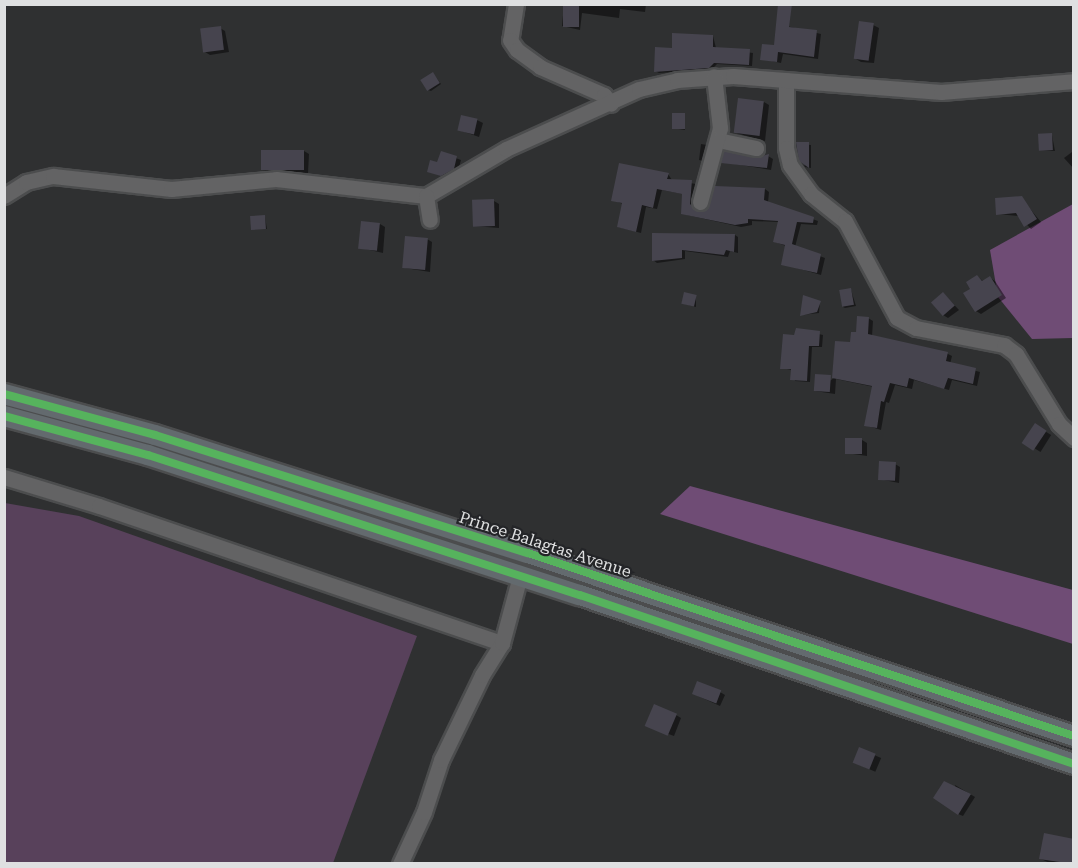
<!DOCTYPE html>
<style>
body{margin:0}
#map{position:relative;width:1078px;height:868px;overflow:hidden;background:#2f3031;font-family:"Roboto Serif",serif}
div>[style]{position:absolute}
.green>*{inset:0;background:#58415b}
.forest>*{inset:0;background:#6f4c75}
.shadow>*{inset:0;background:#0007;transform-origin:0 0}
.building>*{inset:0;background:#46444e;transform-origin:0 0}
.roads{filter:drop-shadow(2px 0 #4c4d4e) drop-shadow(-2px 0 #4c4d4e) drop-shadow(0 2px #4c4d4e) drop-shadow(0 -2px #4c4d4e)}
.minor>*{height:15px;margin:-7.5px;padding:0 7.5px;transform-origin:7.5px;border-radius:7.5px;background:#636364}
.major>*{height:20px;margin:-10px;padding:0 10px;transform-origin:10px;border-radius:10px;background:#636a6e}
.cycleway>*{height:8px;margin:-4px;padding:0 4px;transform-origin:4px;border-radius:4px;background:#56b35d}
span{translate:-50% -50%;white-space:nowrap;text-align:center;line-height:1.15;-webkit-text-stroke:4.5px #242528;paint-order:stroke}
.street-label{font-size:16px;color:#dfe0e1}
.frame{position:absolute;inset:0;border:6px solid #dfe0e1;pointer-events:none}
</style>
<div id="map">
<div class="green">
<div style="clip-path:polygon(5px 503px,79px 516px,417px 636px,333px 863px,5px 863px)"></div>
</div>
<div class="forest">
<div style="clip-path:polygon(1073px 204px,1073px 338px,1032px 339px,998px 297px,990px 250px)"></div>
<div style="clip-path:polygon(690px 486px,1073px 590px,1073px 644px,660px 514px)"></div>
</div>
<div class="shadow">
<div style="clip-path:polygon(564px 4px,646px 4px,645px 12px,620px 9px,619px 18px,582px 13px,580px 30px,562px 26px)"></div>
<div style="clip-path:polygon(778px 24px,821px 34px,818px 59px,783px 54px,781px 63px,762px 59px,775px 47px)"></div>
<div style="clip-path:polygon(873px 25px,879px 28px,874px 63px,861px 62px,856px 59px)"></div>
<div style="clip-path:polygon(220px 28px,225px 31px,229px 52px,210px 55px,205px 52px)"></div>
<div style="clip-path:polygon(674px 35px,713px 36px,716px 48px,753px 53px,752px 66px,717px 64px,712px 69px,659px 73px,655px 71px,673px 49px)"></div>
<div style="clip-path:polygon(433px 73px,441px 84px,431px 91px,428px 90px)"></div>
<div style="clip-path:polygon(764px 102px,769px 105px,765px 141px,736px 133px)"></div>
<div style="clip-path:polygon(684px 115px,685px 130px,672px 128px)"></div>
<div style="clip-path:polygon(477px 120px,483px 123px,479px 137px,459px 130px)"></div>
<div style="clip-path:polygon(1052px 135px,1055px 151px,1040px 150px)"></div>
<div style="clip-path:polygon(701px 144px,707px 145px,703px 161px,699px 160px)"></div>
<div style="clip-path:polygon(798px 144px,811px 145px,811px 168px,805px 167px)"></div>
<div style="clip-path:polygon(304px 151px,309px 154px,308px 173px,262px 170px)"></div>
<div style="clip-path:polygon(1072px 152px,1074px 153px,1074px 169px,1064px 158px)"></div>
<div style="clip-path:polygon(442px 153px,461px 160px,458px 171px,446px 177px,433px 173px)"></div>
<div style="clip-path:polygon(768px 156px,773px 159px,771px 170px,722px 162px)"></div>
<div style="clip-path:polygon(668px 174px,672px 180px,696px 184px,694px 208px,699px 213px,765px 189px,769px 192px,768px 203px,818px 221px,817px 225px,801px 224px,795px 247px,825px 258px,821px 275px,783px 264px,786px 246px,775px 242px,779px 222px,752px 221px,752px 225px,741px 227px,687px 215px,683px 213px,683px 194px,662px 190px,657px 209px,646px 207px,641px 233px,618px 227px,623px 204px,613px 200px)"></div>
<div style="clip-path:polygon(1021px 198px,1041px 222px,1031px 229px,1019px 216px,998px 214px)"></div>
<div style="clip-path:polygon(494px 201px,499px 204px,499px 228px,474px 226px)"></div>
<div style="clip-path:polygon(265px 217px,267px 229px,252px 228px)"></div>
<div style="clip-path:polygon(380px 224px,385px 227px,383px 253px,361px 248px)"></div>
<div style="clip-path:polygon(654px 234px,735px 235px,738px 237px,738px 253px,730px 251px,728px 257px,685px 251px,685px 259px,657px 263px,653px 260px)"></div>
<div style="clip-path:polygon(427px 239px,432px 242px,430px 272px,405px 268px)"></div>
<div style="clip-path:polygon(977px 276px,984px 282px,990px 278px,995px 281px,1006px 298px,981px 314px,976px 311px,973px 289px)"></div>
<div style="clip-path:polygon(851px 290px,856px 306px,845px 308px,843px 307px)"></div>
<div style="clip-path:polygon(943px 293px,959px 310px,948px 318px,943px 315px)"></div>
<div style="clip-path:polygon(696px 297px,696px 307px,685px 304px)"></div>
<div style="clip-path:polygon(820px 302px,819px 313px,801px 315px)"></div>
<div style="clip-path:polygon(868px 318px,873px 321px,872px 336px,948px 354px,952px 356px,950px 364px,980px 372px,977px 386px,952px 380px,949px 390px,914px 380px,912px 389px,895px 385px,889px 403px,886px 402px,881px 430px,865px 425px,874px 387px,836px 379px,835px 394px,815px 391px,834px 378px,836px 342px,852px 344px)"></div>
<div style="clip-path:polygon(797px 329px,823px 335px,822px 347px,812px 347px,810px 382px,795px 381px,792px 370px,782px 368px)"></div>
<div style="left:1035px;top:425px;width:19px;height:20px;rotate:32deg"></div>
<div style="clip-path:polygon(862px 440px,867px 443px,867px 456px,846px 453px)"></div>
<div style="clip-path:polygon(895px 464px,900px 467px,899px 483px,879px 479px)"></div>
<div style="clip-path:polygon(720px 692px,725px 695px,720px 706px,698px 696px)"></div>
<div style="clip-path:polygon(676px 715px,681px 718px,674px 736px,652px 728px)"></div>
<div style="left:860px;top:749px;width:23px;height:15px;rotate:23deg"></div>
<div style="clip-path:polygon(955px 785px,975px 797px,963px 816px,958px 814px)"></div>
<div style="clip-path:polygon(1041px 859px,1074px 864px,1052px 864px)"></div>
</div>
<div class="building">
<div style="left:563px;top:4px;width:16px;height:23px"></div>
<div style="clip-path:polygon(778px 4px,792px 4px,789px 27px,817px 30px,814px 57px,778px 52px,777px 62px,760px 60px,762px 44px,774px 45px)"></div>
<div style="left:859px;top:21px;width:15px;height:38px;rotate:8deg"></div>
<div style="left:221px;top:26px;width:24px;height:21px;rotate:83deg"></div>
<div style="clip-path:polygon(672px 33px,713px 35px,713px 47px,750px 49px,749px 65px,714px 63px,709px 68px,654px 72px,655px 47px,672px 48px)"></div>
<div style="left:433px;top:72px;width:13px;height:15px;rotate:58deg"></div>
<div style="left:738px;top:98px;width:26px;height:35px;rotate:7deg"></div>
<div style="left:672px;top:113px;width:13px;height:16px"></div>
<div style="left:461px;top:115px;width:17px;height:16px;rotate:13deg"></div>
<div style="left:1052px;top:133px;width:17px;height:14px;rotate:87deg"></div>
<div style="clip-path:polygon(796px 142px,809px 142px,809px 168px,799px 161px)"></div>
<div style="left:261px;top:150px;width:43px;height:20px"></div>
<div style="clip-path:polygon(441px 151px,457px 156px,454px 169px,441px 176px,427px 172px,430px 160px,437px 162px)"></div>
<div style="clip-path:polygon(724px 151px,755px 158px,769px 154px,767px 168px,721px 163px)"></div>
<div style="clip-path:polygon(619px 163px,669px 173px,667px 179px,692px 180px,690px 204px,698px 211px,707px 208px,715px 186px,765px 188px,764px 200px,814px 217px,813px 223px,797px 222px,792px 244px,821px 254px,817px 273px,781px 265px,785px 245px,773px 242px,778px 221px,748px 219px,748px 223px,735px 225px,681px 214px,682px 194px,657px 189px,653px 208px,642px 205px,636px 232px,617px 227px,622px 203px,611px 201px)"></div>
<div style="clip-path:polygon(1022px 196px,1037px 219px,1024px 227px,1016px 213px,996px 215px,995px 198px)"></div>
<div style="left:494px;top:199px;width:27px;height:22px;rotate:88deg"></div>
<div style="left:265px;top:215px;width:14px;height:15px;rotate:86deg"></div>
<div style="left:361px;top:221px;width:19px;height:28px;rotate:6deg"></div>
<div style="clip-path:polygon(652px 233px,735px 234px,734px 252px,726px 250px,724px 255px,682px 250px,682px 258px,652px 261px)"></div>
<div style="left:405px;top:236px;width:23px;height:32px;rotate:5deg"></div>
<div style="clip-path:polygon(977px 275px,982px 281px,990px 276px,1002px 295px,975px 312px,963px 293px,970px 289px,966px 282px)"></div>
<div style="left:851px;top:288px;width:17px;height:12px;rotate:80deg"></div>
<div style="left:684px;top:292px;width:13px;height:12px;rotate:13deg"></div>
<div style="left:943px;top:292px;width:18px;height:16px;rotate:49deg"></div>
<div style="clip-path:polygon(803px 295px,821px 301px,817px 312px,800px 316px)"></div>
<div style="clip-path:polygon(857px 316px,869px 317px,868px 334px,948px 352px,946px 361px,976px 368px,973px 384px,948px 378px,944px 389px,909px 378px,907px 387px,890px 383px,884px 402px,881px 401px,877px 428px,864px 426px,872px 386px,832px 378px,835px 341px,850px 342px,851px 332px,856px 332px)"></div>
<div style="clip-path:polygon(796px 328px,820px 331px,819px 346px,809px 346px,807px 381px,790px 380px,791px 369px,780px 369px,783px 334px,794px 335px)"></div>
<div style="left:815px;top:374px;width:16px;height:17px;rotate:4deg"></div>
<div style="left:1035px;top:423px;width:14px;height:24px;rotate:34deg"></div>
<div style="left:845px;top:438px;width:17px;height:16px"></div>
<div style="left:879px;top:461px;width:17px;height:19px;rotate:3deg"></div>
<div style="left:697px;top:681px;width:26px;height:14px;rotate:21deg"></div>
<div style="left:654px;top:704px;width:25px;height:24px;rotate:23deg"></div>
<div style="left:859px;top:747px;width:18px;height:17px;rotate:22deg"></div>
<div style="clip-path:polygon(944px 781px,971px 794px,958px 815px,933px 798px)"></div>
<div style="clip-path:polygon(1044px 833px,1074px 839px,1074px 864px,1039px 859px)"></div>
</div>
<div class="roads">
<div class="minor">
<div style="left:516px;top:4px;width:36px;rotate:99deg"></div>
<div style="left:510px;top:40px;width:12px;rotate:55deg"></div>
<div style="left:517px;top:50px;width:29px;rotate:36deg"></div>
<div style="left:540px;top:67px;width:70px;rotate:23.6deg"></div>
<div style="left:604px;top:95px;width:11px;rotate:52deg"></div>
<div style="left:786px;top:80px;width:68px;rotate:90deg"></div>
<div style="left:786px;top:148px;width:17px;rotate:77deg"></div>
<div style="left:790px;top:165px;width:36px;rotate:54deg"></div>
<div style="left:811px;top:194px;width:43px;rotate:38.5deg"></div>
<div style="left:845px;top:221px;width:110px;rotate:61.8deg"></div>
<div style="left:897px;top:318px;width:21px;rotate:28deg"></div>
<div style="left:916px;top:328px;width:90px;rotate:10.9deg"></div>
<div style="left:1004px;top:345px;width:15px;rotate:37deg"></div>
<div style="left:1016px;top:354px;width:82px;rotate:58.4deg"></div>
<div style="left:1059px;top:424px;width:21px;rotate:43deg"></div>
<div style="left:718px;top:140px;width:39px;rotate:12deg"></div>
<div style="left:4px;top:196px;width:26px;rotate:-32deg"></div>
<div style="left:26px;top:182px;width:28px;rotate:-13deg"></div>
<div style="left:53px;top:176px;width:119px;rotate:6.3deg"></div>
<div style="left:171px;top:189px;width:105px;rotate:-5.4deg"></div>
<div style="left:276px;top:179px;width:151px;rotate:6.5deg"></div>
<div style="left:426px;top:196px;width:93px;rotate:-30.4deg"></div>
<div style="left:506px;top:149px;width:146px;rotate:-24.3deg"></div>
<div style="left:639px;top:89px;width:39px;rotate:-13deg"></div>
<div style="left:677px;top:80px;width:56px;rotate:-4.1deg"></div>
<div style="left:733px;top:76px;width:209px;rotate:4.4deg"></div>
<div style="left:941px;top:92px;width:133px;rotate:-4.7deg"></div>
<div style="left:426px;top:196px;width:24px;rotate:81deg"></div>
<div style="left:700px;top:202px;width:77px;rotate:-74.9deg"></div>
<div style="left:720px;top:128px;width:52px;rotate:-96.6deg"></div>
<div style="left:4px;top:477px;width:99px;rotate:17deg"></div>
<div style="left:99px;top:506px;width:426px;rotate:18.8deg"></div>
<div style="left:400px;top:864px;width:57px;rotate:-65.2deg"></div>
<div style="left:424px;top:812px;width:55px;rotate:-71.9deg"></div>
<div style="left:441px;top:760px;width:94px;rotate:-64.2deg"></div>
<div style="left:482px;top:675px;width:38px;rotate:-58deg"></div>
<div style="left:502px;top:643px;width:69px;rotate:-75deg"></div>
</div>
<div class="major">
<div style="left:4px;top:394px;width:156px;rotate:15.2deg"></div>
<div style="left:155px;top:435px;width:391px;rotate:17.6deg"></div>
<div style="left:528px;top:553px;width:576px;rotate:18.53deg"></div>
<div style="left:4px;top:416px;width:149px;rotate:15.2deg"></div>
<div style="left:148px;top:455px;width:454px;rotate:18deg"></div>
<div style="left:580px;top:595px;width:522px;rotate:18.89deg"></div>
</div>
</div>
<div class="cycleway">
<div style="left:4px;top:394px;width:156px;rotate:15.2deg"></div>
<div style="left:155px;top:435px;width:391px;rotate:17.6deg"></div>
<div style="left:528px;top:553px;width:576px;rotate:18.53deg"></div>
<div style="left:4px;top:416px;width:149px;rotate:15.2deg"></div>
<div style="left:148px;top:455px;width:454px;rotate:18deg"></div>
<div style="left:580px;top:595px;width:522px;rotate:18.89deg"></div>
</div>
<div class="street-label">
<span style="left:545px;top:545px;rotate:18deg">Prince Balagtas Avenue</span>
</div>
<div class="frame"></div>
</div>
